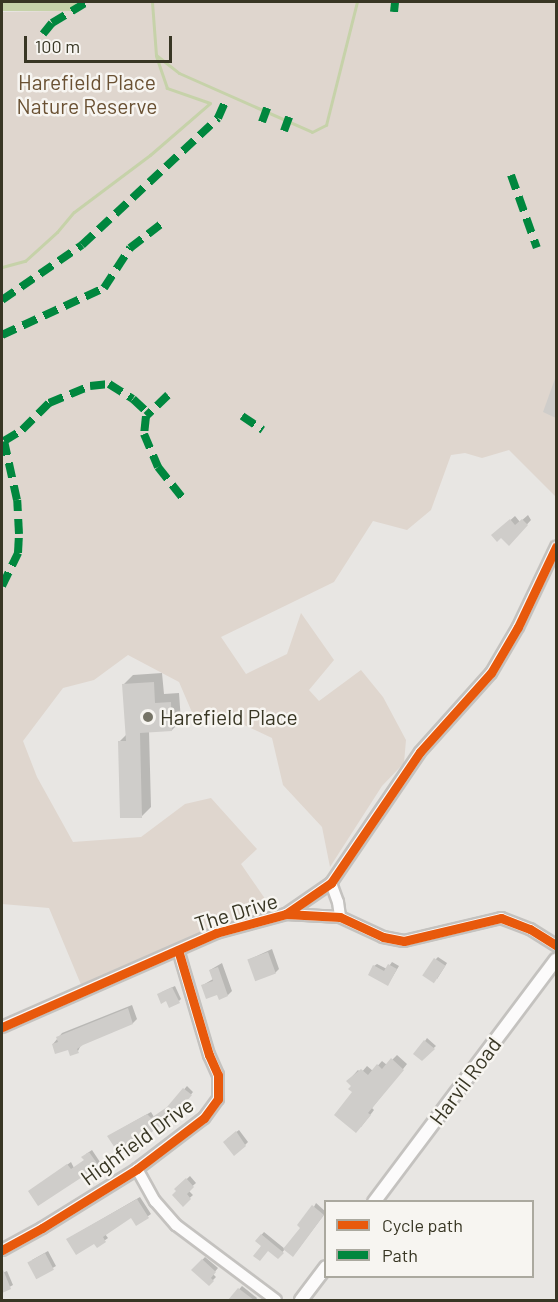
<!DOCTYPE html>
<style>
body{margin:0}
#map{position:relative;width:558px;height:1302px;overflow:hidden;background:#e8e6e3;font-family:Barlow,sans-serif}
div>[style]{position:absolute}
.green>*{inset:0;background:#dfd6ce}
.water>*{inset:0;background:#c6d2a9;transform-origin:0 0}
.shadow>*{inset:0;background:#0003}
.stream>*{height:3px;margin:-1.5px;padding:0 1.5px;transform-origin:1.5px;border-radius:1.5px;background:#c6d2a9}
.building>*{inset:0;background:#cfcdca;transform-origin:0 0}
.roads{filter:drop-shadow(2px 0 #c4c2bf) drop-shadow(-2px 0 #c4c2bf) drop-shadow(0 2px #c4c2bf) drop-shadow(0 -2px #c4c2bf)}
.minor>*{height:10px;margin:-5px;padding:0 5px;transform-origin:5px;border-radius:5px;background:#fcfbfb}
.tertiary>*{height:12px;margin:-6px;padding:0 6px;transform-origin:6px;border-radius:6px;background:#fcfbfb}
.quiet>*{height:8px;margin-top:-4px;transform-origin:0;background:repeating-linear-gradient(90deg,#00873e 0 15px,transparent 0 23px)}
.cycleway>*{height:9px;margin:-4.5px;padding:0 4.5px;transform-origin:4.5px;border-radius:4.5px;background:#e8590c}
.dots>*{width:16px;height:16px;translate:-50% -50%;box-sizing:border-box;border:3px solid #f7f5f1;border-radius:50%}
span{translate:-50% -50%;white-space:nowrap;text-align:center;line-height:1.15;-webkit-text-stroke:5px #f7f5f1;paint-order:stroke}
.park-label{font-size:21px;color:#6a5133}
.poi-label{font-size:21px;color:#383624}
.left{translate:0 -50%;text-align:left}
.street-label{font-size:21px;color:#383624}
.frame{position:absolute;inset:0;border:3px solid #383624;pointer-events:none}
.legend{position:absolute;left:324px;top:1200px;width:210px;height:78px;box-sizing:border-box;background:#f7f5f1;border:2px solid #aba99f;margin:0;padding:8px 10px;list-style:none;font-size:18px;color:#383624}
.legend li{display:flex;align-items:center;gap:12px;height:30px}
.legend b{width:30px;border:2px solid #aba99f}
.scale{position:absolute;left:24px;top:36px;width:148px;height:27px;box-sizing:border-box;border:3px solid #383624;border-top:0;padding-left:8px;font-size:18px;line-height:21px;white-space:nowrap;color:#383624;-webkit-text-stroke:4px #f7f5f1;paint-order:stroke}
</style>
<div id="map">
<div class="green">
<div style="clip-path:polygon(76px 2px,556px 2px,556px 497px,509px 450px,482px 458px,465px 453px,451px 455px,431px 510px,407px 530px,373px 521px,334px 582px,221px 637px,246px 674px,287px 654px,301px 613px,334px 660px,309px 690px,319px 701px,361px 670px,383px 697px,406px 740px,404px 763px,382px 786px,330px 867px,322px 827px,283px 785px,272px 738px,242px 724px,197px 724px,179px 682px,128px 655px,94px 680px,63px 688px,23px 741px,37px 777px,73px 842px,141px 837px,185px 804px,211px 798px,257px 849px,241px 864px,270px 906px,214px 930px,192px 937px,176px 947px,82px 987px,49px 908px,2px 904px,2px 12px,67px 11px)"></div>
</div>
<div class="water">
<div style="left:2px;top:2px;width:74px;height:9px"></div>
</div>
<div class="shadow">
<div style="clip-path:polygon(528px 515px,531px 520px,509px 544px,501px 536px,494px 535px,515px 516px,520px 522px)"></div>
<div style="clip-path:polygon(162px 673px,164px 694px,179px 693px,181px 721px,172px 730px,149px 731px,151px 807px,142px 816px,119px 742px,127px 734px,124px 684px,133px 675px)"></div>
<div style="clip-path:polygon(272px 949px,279px 969px,275px 973px,248px 960px)"></div>
<div style="clip-path:polygon(438px 957px,447px 963px,437px 979px,436px 959px)"></div>
<div style="clip-path:polygon(392px 962px,399px 966px,390px 981px,374px 966px,377px 964px,387px 969px)"></div>
<div style="clip-path:polygon(222px 963px,232px 991px,228px 995px,203px 985px,213px 979px,210px 970px)"></div>
<div style="clip-path:polygon(175px 986px,181px 999px,179px 1001px,162px 992px)"></div>
<div style="clip-path:polygon(132px 1005px,137px 1019px,133px 1023px,81px 1045px,78px 1051px,53px 1044px,62px 1033px)"></div>
<div style="clip-path:polygon(427px 1038px,436px 1046px,421px 1059px,425px 1041px)"></div>
<div style="clip-path:polygon(397px 1055px,407px 1064px,372px 1108px,374px 1110px,361px 1127px,353px 1085px,348px 1081px,358px 1070px,361px 1073px,367px 1066px,373px 1071px,382px 1061px,387px 1065px)"></div>
<div style="clip-path:polygon(187px 1086px,193px 1092px,175px 1114px,112px 1134px,151px 1112px,154px 1117px,171px 1105px)"></div>
<div style="clip-path:polygon(239px 1130px,248px 1142px,245px 1145px,227px 1139px)"></div>
<div style="clip-path:polygon(92px 1150px,100px 1162px,98px 1165px,33px 1189px,71px 1162px,74px 1168px,85px 1160px,86px 1154px)"></div>
<div style="clip-path:polygon(190px 1176px,196px 1183px,188px 1190px,193px 1195px,183px 1204px,176px 1189px)"></div>
<div style="clip-path:polygon(140px 1197px,151px 1214px,137px 1224px,131px 1216px,105px 1234px,108px 1238px,97px 1246px,94px 1242px,71px 1237px)"></div>
<div style="clip-path:polygon(316px 1203px,326px 1212px,296px 1252px,286px 1248px,278px 1257px,257px 1240px,264px 1232px,285px 1249px,303px 1228px)"></div>
<div style="clip-path:polygon(48px 1251px,56px 1266px,37px 1277px,32px 1260px)"></div>
<div style="clip-path:polygon(205px 1257px,218px 1268px,213px 1274px,216px 1277px,209px 1284px,193px 1270px)"></div>
<div style="clip-path:polygon(7px 1271px,13px 1285px,2px 1291px,2px 1273px)"></div>
<div style="clip-path:polygon(242px 1286px,257px 1298px,256px 1300px,230px 1300px)"></div>
</div>
<div class="stream">
<div style="left:152px;top:2px;width:53px;rotate:85.7deg"></div>
<div style="left:156px;top:55px;width:29px;rotate:38deg"></div>
<div style="left:179px;top:73px;width:145px;rotate:23.9deg"></div>
<div style="left:312px;top:132px;width:16px;rotate:-27deg"></div>
<div style="left:326px;top:125px;width:127px;rotate:-75.9deg"></div>
<div style="left:2px;top:267px;width:24px;rotate:-15deg"></div>
<div style="left:25px;top:261px;width:43px;rotate:-42.2deg"></div>
<div style="left:57px;top:232px;width:26px;rotate:-50deg"></div>
<div style="left:74px;top:212px;width:95px;rotate:-36.9deg"></div>
<div style="left:150px;top:155px;width:79px;rotate:-40.9deg"></div>
<div style="left:210px;top:103px;width:46px;rotate:-160.8deg"></div>
<div style="left:167px;top:88px;width:34px;rotate:-109deg"></div>
</div>
<div class="building">
<div style="clip-path:polygon(556px 376px,556px 418px,543px 412px)"></div>
<div style="clip-path:polygon(510px 519px,515px 525px,522px 519px,528px 525px,509px 546px,501px 538px,497px 542px,491px 535px)"></div>
<div style="clip-path:polygon(154px 682px,155px 703px,171px 702px,172px 731px,140px 733px,142px 818px,120px 818px,118px 741px,126px 741px,122px 684px)"></div>
<div style="left:268px;top:952px;width:23px;height:22px;rotate:70deg"></div>
<div style="left:434px;top:958px;width:14px;height:21px;rotate:34deg"></div>
<div style="clip-path:polygon(388px 964px,397px 969px,388px 986px,368px 975px,373px 965px,384px 971px)"></div>
<div style="clip-path:polygon(218px 967px,228px 996px,219px 1000px,217px 995px,206px 999px,201px 985px,213px 981px,209px 970px)"></div>
<div style="clip-path:polygon(172px 987px,180px 1003px,169px 1008px,166px 1001px,161px 1004px,157px 994px)"></div>
<div style="clip-path:polygon(128px 1008px,133px 1024px,83px 1045px,77px 1049px,79px 1053px,70px 1056px,68px 1050px,55px 1054px,52px 1044px,58px 1042px,56px 1037px)"></div>
<div style="clip-path:polygon(424px 1040px,435px 1049px,422px 1061px,413px 1054px)"></div>
<div style="clip-path:polygon(391px 1058px,404px 1070px,368px 1113px,371px 1115px,356px 1133px,334px 1115px,352px 1092px,348px 1089px,351px 1086px,346px 1081px,361px 1069px,368px 1075px,377px 1064px,382px 1069px)"></div>
<div style="clip-path:polygon(183px 1088px,192px 1095px,172px 1118px,126px 1150px,124px 1146px,117px 1151px,107px 1136px,147px 1114px,151px 1118px,167px 1107px)"></div>
<div style="clip-path:polygon(236px 1131px,246px 1146px,234px 1156px,223px 1142px)"></div>
<div style="clip-path:polygon(89px 1152px,99px 1166px,38px 1206px,28px 1191px,67px 1164px,71px 1169px,84px 1160px,81px 1157px)"></div>
<div style="clip-path:polygon(186px 1178px,194px 1187px,187px 1194px,191px 1199px,183px 1207px,172px 1195px,176px 1191px,174px 1189px)"></div>
<div style="clip-path:polygon(137px 1199px,149px 1218px,136px 1226px,131px 1218px,103px 1237px,106px 1242px,97px 1248px,94px 1244px,76px 1255px,66px 1239px)"></div>
<div style="clip-path:polygon(312px 1205px,324px 1215px,293px 1257px,283px 1249px,300px 1228px,297px 1225px)"></div>
<div style="clip-path:polygon(261px 1234px,284px 1253px,278px 1259px,268px 1251px,260px 1261px,253px 1256px,261px 1246px,255px 1241px)"></div>
<div style="left:45px;top:1253px;width:19px;height:20px;rotate:62deg"></div>
<div style="clip-path:polygon(202px 1259px,216px 1272px,211px 1278px,214px 1281px,209px 1286px,191px 1270px)"></div>
<div style="clip-path:polygon(2px 1267px,11px 1289px,2px 1293px)"></div>
<div style="clip-path:polygon(238px 1288px,254px 1300px,228px 1300px)"></div>
</div>
<div class="roads">
<div class="minor">
<div style="left:331px;top:883px;width:20px;rotate:70deg"></div>
<div style="left:338px;top:902px;width:15px;rotate:82deg"></div>
<div style="left:286px;top:914px;width:55px;rotate:-34.6deg"></div>
<div style="left:331px;top:883px;width:158px;rotate:-55.8deg"></div>
<div style="left:420px;top:752px;width:106px;rotate:-48.1deg"></div>
<div style="left:491px;top:673px;width:53px;rotate:-59.6deg"></div>
<div style="left:518px;top:627px;width:89px;rotate:-64.6deg"></div>
<div style="left:2px;top:1027px;width:234px;rotate:-23.7deg"></div>
<div style="left:216px;top:933px;width:73px;rotate:-15.2deg"></div>
<div style="left:286px;top:914px;width:54px;rotate:3.2deg"></div>
<div style="left:340px;top:917px;width:47px;rotate:24.9deg"></div>
<div style="left:383px;top:937px;width:21px;rotate:11deg"></div>
<div style="left:404px;top:941px;width:100px;rotate:-13.3deg"></div>
<div style="left:501px;top:918px;width:31px;rotate:21deg"></div>
<div style="left:530px;top:929px;width:31px;rotate:32deg"></div>
<div style="left:137px;top:1169px;width:37px;rotate:61deg"></div>
<div style="left:155px;top:1201px;width:32px;rotate:49deg"></div>
<div style="left:176px;top:1225px;width:125px;rotate:36.9deg"></div>
<div style="left:2px;top:1250px;width:46px;rotate:-28.8deg"></div>
<div style="left:42px;top:1228px;width:112px;rotate:-31.8deg"></div>
<div style="left:137px;top:1169px;width:84px;rotate:-37.3deg"></div>
<div style="left:204px;top:1118px;width:24px;rotate:-54deg"></div>
<div style="left:218px;top:1099px;width:24px;rotate:-90deg"></div>
<div style="left:218px;top:1075px;width:22px;rotate:-114deg"></div>
<div style="left:209px;top:1055px;width:109px;rotate:-106.4deg"></div>
</div>
<div class="tertiary">
<div style="left:374px;top:1202px;width:303px;rotate:-53.1deg"></div>
<div style="left:301px;top:1300px;width:41px;rotate:-52.9deg"></div>
</div>
</div>
<div class="quiet">
<div style="left:394px;top:12px;width:10px;rotate:-84deg"></div>
<div style="left:43px;top:34px;width:14px;rotate:-51deg"></div>
<div style="left:52px;top:23px;width:41px;rotate:-31deg"></div>
<div style="left:262px;top:122px;width:15px;rotate:-70deg"></div>
<div style="left:284px;top:131px;width:15px;rotate:-70deg"></div>
<div style="left:511px;top:175px;width:77px;rotate:70.4deg"></div>
<div style="left:2px;top:300px;width:97px;rotate:-34.5deg"></div>
<div style="left:82px;top:245px;width:186px;rotate:-43deg"></div>
<div style="left:218px;top:118px;width:20px;rotate:-66deg"></div>
<div style="left:2px;top:335px;width:112px;rotate:-24.7deg"></div>
<div style="left:104px;top:288px;width:48px;rotate:-57deg"></div>
<div style="left:130px;top:248px;width:44px;rotate:-37.6deg"></div>
<div style="left:168px;top:395px;width:30px;rotate:136deg"></div>
<div style="left:146px;top:416px;width:18px;rotate:96deg"></div>
<div style="left:144px;top:434px;width:36px;rotate:67deg"></div>
<div style="left:158px;top:467px;width:43px;rotate:51.5deg"></div>
<div style="left:242px;top:416px;width:25px;rotate:34deg"></div>
<div style="left:2px;top:586px;width:37px;rotate:-64deg"></div>
<div style="left:18px;top:553px;width:19px;rotate:-87deg"></div>
<div style="left:19px;top:534px;width:34px;rotate:-93deg"></div>
<div style="left:17px;top:500px;width:60px;rotate:-102.4deg"></div>
<div style="left:4px;top:441px;width:21px;rotate:-31deg"></div>
<div style="left:22px;top:430px;width:38px;rotate:-45deg"></div>
<div style="left:49px;top:403px;width:44px;rotate:-22.5deg"></div>
<div style="left:90px;top:386px;width:19px;rotate:-6deg"></div>
<div style="left:109px;top:384px;width:28px;rotate:32deg"></div>
<div style="left:133px;top:399px;width:22px;rotate:43deg"></div>
</div>
<div class="cycleway">
<div style="left:286px;top:914px;width:55px;rotate:-34.6deg"></div>
<div style="left:331px;top:883px;width:158px;rotate:-55.8deg"></div>
<div style="left:420px;top:752px;width:106px;rotate:-48.1deg"></div>
<div style="left:491px;top:673px;width:53px;rotate:-59.6deg"></div>
<div style="left:518px;top:627px;width:89px;rotate:-64.6deg"></div>
<div style="left:2px;top:1027px;width:234px;rotate:-23.7deg"></div>
<div style="left:216px;top:933px;width:73px;rotate:-15.2deg"></div>
<div style="left:286px;top:914px;width:54px;rotate:3.2deg"></div>
<div style="left:340px;top:917px;width:47px;rotate:24.9deg"></div>
<div style="left:383px;top:937px;width:21px;rotate:11deg"></div>
<div style="left:404px;top:941px;width:100px;rotate:-13.3deg"></div>
<div style="left:501px;top:918px;width:31px;rotate:21deg"></div>
<div style="left:530px;top:929px;width:31px;rotate:32deg"></div>
<div style="left:2px;top:1250px;width:46px;rotate:-28.8deg"></div>
<div style="left:42px;top:1228px;width:112px;rotate:-31.8deg"></div>
<div style="left:137px;top:1169px;width:84px;rotate:-37.3deg"></div>
<div style="left:204px;top:1118px;width:24px;rotate:-54deg"></div>
<div style="left:218px;top:1099px;width:24px;rotate:-90deg"></div>
<div style="left:218px;top:1075px;width:22px;rotate:-114deg"></div>
<div style="left:209px;top:1055px;width:109px;rotate:-106.4deg"></div>
</div>
<div class="dots">
<div style="left:148px;top:717px;background:#767467"></div>
</div>
<div class="park-label">
<span style="left:87px;top:94px">Harefield Place<br>Nature Reserve</span>
</div>
<div class="poi-label">
<span class="left" style="left:160px;top:717px">Harefield Place</span>
</div>
<div class="street-label">
<span style="left:236px;top:912px;rotate:-17deg">The Drive</span>
<span style="left:465px;top:1081px;rotate:-53deg">Harvil Road</span>
<span style="left:137px;top:1141px;rotate:-36deg">Highfield Drive</span>
</div>
<div class="frame"></div>
<ul class="legend">
<li><b style="height:8px;background:#e8590c"></b>Cycle path</li>
<li><b style="height:8px;background:#00873e"></b>Path</li>
</ul>
<div class="scale">100 m</div>
</div>
